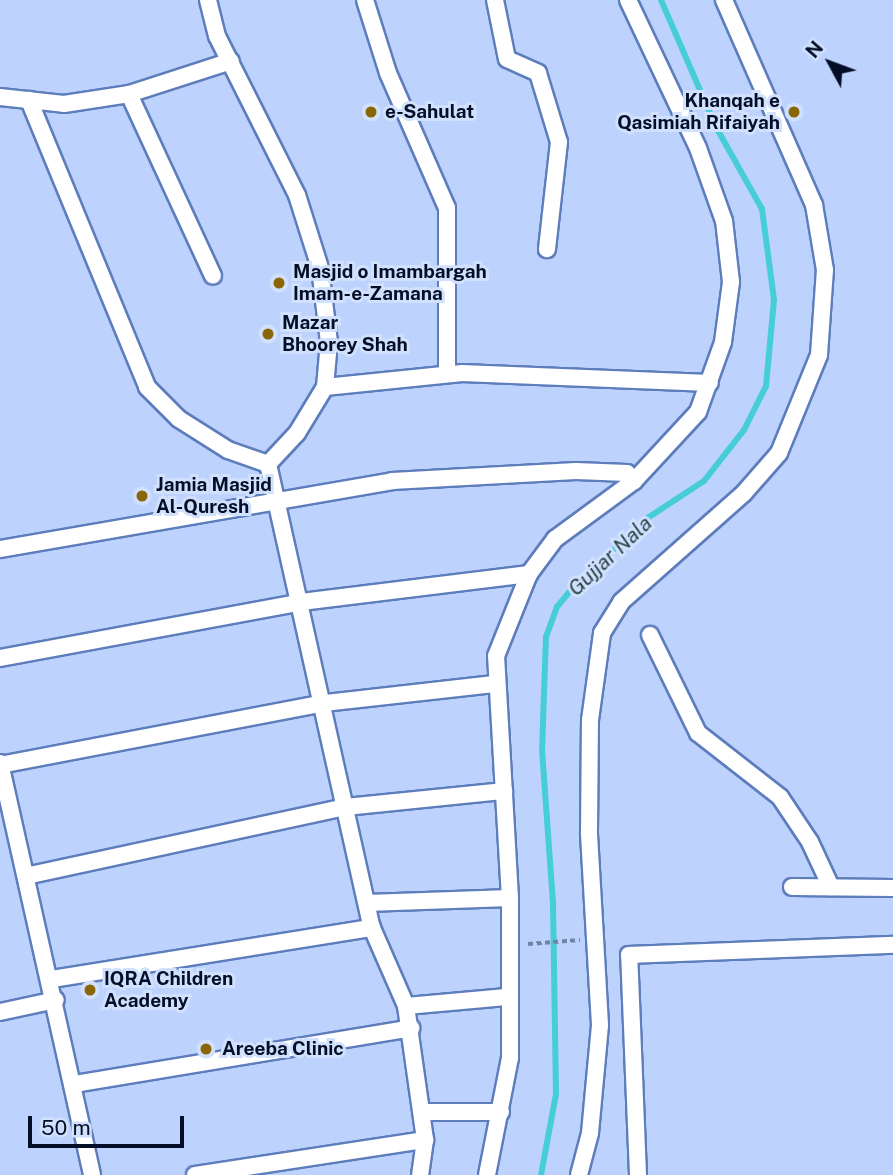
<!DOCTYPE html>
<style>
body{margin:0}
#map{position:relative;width:893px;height:1175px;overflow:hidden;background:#bdd3fd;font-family:"Public Sans",sans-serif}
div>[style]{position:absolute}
.stream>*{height:6px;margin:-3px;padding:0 3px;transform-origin:3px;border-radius:3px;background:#46cdd8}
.path>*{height:3.5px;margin-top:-1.75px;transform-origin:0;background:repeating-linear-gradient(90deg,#7284a6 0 5px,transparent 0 8.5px)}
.roads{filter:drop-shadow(2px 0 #5d7dbc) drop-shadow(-2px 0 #5d7dbc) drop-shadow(0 2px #5d7dbc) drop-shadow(0 -2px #5d7dbc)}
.street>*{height:16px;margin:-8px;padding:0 8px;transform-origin:8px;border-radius:8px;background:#fff}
.dots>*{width:19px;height:19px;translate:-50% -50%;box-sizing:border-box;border:4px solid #d1e0fd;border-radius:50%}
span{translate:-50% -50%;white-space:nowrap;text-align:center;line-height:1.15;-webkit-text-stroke:6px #d1e0fd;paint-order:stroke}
.poi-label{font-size:19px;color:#040e26;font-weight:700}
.right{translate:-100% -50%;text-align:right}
.left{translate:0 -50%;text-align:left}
.water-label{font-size:21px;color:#2a4649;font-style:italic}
.north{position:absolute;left:795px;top:28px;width:70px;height:70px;-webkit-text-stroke:5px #d1e0fd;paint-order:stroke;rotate:311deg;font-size:19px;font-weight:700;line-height:28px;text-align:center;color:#040e26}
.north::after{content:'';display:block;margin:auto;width:24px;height:32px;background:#040e26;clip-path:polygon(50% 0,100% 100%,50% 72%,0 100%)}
.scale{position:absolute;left:28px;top:1116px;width:156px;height:32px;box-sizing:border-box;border:4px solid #040e26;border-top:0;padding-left:9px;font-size:21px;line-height:24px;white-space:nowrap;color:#040e26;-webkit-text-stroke:5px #d1e0fd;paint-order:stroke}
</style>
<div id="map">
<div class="stream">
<div style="left:541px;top:1175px;width:82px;rotate:-79.5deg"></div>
<div style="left:556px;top:1094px;width:191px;rotate:-90.9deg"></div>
<div style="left:553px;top:903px;width:152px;rotate:-94.1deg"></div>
<div style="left:542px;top:751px;width:114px;rotate:-88deg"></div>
<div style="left:546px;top:637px;width:32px;rotate:-70deg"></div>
<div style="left:557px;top:607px;width:27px;rotate:-51deg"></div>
<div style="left:574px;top:586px;width:102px;rotate:-42.6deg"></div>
<div style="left:649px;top:517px;width:66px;rotate:-33.2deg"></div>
<div style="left:704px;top:481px;width:65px;rotate:-51.9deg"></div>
<div style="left:744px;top:430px;width:49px;rotate:-63.4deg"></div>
<div style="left:766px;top:386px;width:86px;rotate:-84.7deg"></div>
<div style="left:774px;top:300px;width:92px;rotate:-97.5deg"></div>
<div style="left:762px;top:209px;width:94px;rotate:-119.3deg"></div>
<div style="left:716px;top:127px;width:138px;rotate:-113.4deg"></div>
</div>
<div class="path">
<div style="left:528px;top:944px;width:52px;rotate:-4.4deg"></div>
</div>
<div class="roads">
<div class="street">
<div style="left:208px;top:0;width:37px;rotate:76deg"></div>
<div style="left:217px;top:36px;width:178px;rotate:63.3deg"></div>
<div style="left:297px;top:195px;width:77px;rotate:72.5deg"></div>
<div style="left:320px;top:268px;width:75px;rotate:83.1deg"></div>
<div style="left:329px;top:342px;width:45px;rotate:95.1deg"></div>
<div style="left:325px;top:387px;width:54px;rotate:121.3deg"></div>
<div style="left:297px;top:433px;width:42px;rotate:133.1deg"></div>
<div style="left:365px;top:0;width:77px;rotate:72.5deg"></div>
<div style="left:388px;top:73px;width:147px;rotate:66.4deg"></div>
<div style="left:447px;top:208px;width:166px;rotate:90deg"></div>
<div style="left:495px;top:0;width:60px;rotate:78.5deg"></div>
<div style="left:507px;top:59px;width:34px;rotate:24deg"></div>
<div style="left:538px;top:73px;width:72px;rotate:73.1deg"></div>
<div style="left:559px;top:142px;width:108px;rotate:96.4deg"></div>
<div style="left:129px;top:94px;width:200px;rotate:65.2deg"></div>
<div style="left:0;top:97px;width:64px;rotate:6.2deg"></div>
<div style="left:64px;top:104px;width:66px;rotate:-8.7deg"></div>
<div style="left:129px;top:94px;width:107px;rotate:-17.9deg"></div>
<div style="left:29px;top:100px;width:310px;rotate:67.6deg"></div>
<div style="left:147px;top:387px;width:45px;rotate:45deg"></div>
<div style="left:179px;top:419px;width:58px;rotate:32.3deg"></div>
<div style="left:228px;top:450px;width:42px;rotate:19.3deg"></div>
<div style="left:325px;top:387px;width:138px;rotate:-5.8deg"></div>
<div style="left:462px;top:373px;width:248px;rotate:2.3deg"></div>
<div style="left:268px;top:464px;width:476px;rotate:77.4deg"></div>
<div style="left:372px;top:928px;width:85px;rotate:66.4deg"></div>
<div style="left:406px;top:1006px;width:135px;rotate:81.9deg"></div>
<div style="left:425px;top:1140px;width:35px;rotate:98deg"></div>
<div style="left:0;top:549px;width:398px;rotate:-9.8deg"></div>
<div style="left:392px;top:481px;width:184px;rotate:-3.1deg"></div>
<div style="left:576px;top:471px;width:51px;rotate:2.2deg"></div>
<div style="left:627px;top:473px;width:11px;rotate:49deg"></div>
<div style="left:650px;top:635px;width:109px;rotate:63.9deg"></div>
<div style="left:698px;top:733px;width:104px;rotate:38deg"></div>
<div style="left:780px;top:797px;width:54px;rotate:56.3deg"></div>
<div style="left:810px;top:842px;width:50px;rotate:65deg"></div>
<div style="left:0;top:658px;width:306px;rotate:-10.5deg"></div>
<div style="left:301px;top:602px;width:230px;rotate:-7deg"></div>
<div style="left:0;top:763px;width:422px;rotate:77.4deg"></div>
<div style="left:0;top:765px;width:331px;rotate:-10.8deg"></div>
<div style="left:325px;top:703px;width:171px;rotate:-6.4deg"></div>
<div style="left:26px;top:876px;width:327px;rotate:-12.2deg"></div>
<div style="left:346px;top:807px;width:159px;rotate:-5.8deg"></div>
<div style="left:792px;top:887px;width:101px;rotate:0.6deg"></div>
<div style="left:367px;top:903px;width:143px;rotate:-2deg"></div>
<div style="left:52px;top:979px;width:324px;rotate:-9.1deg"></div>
<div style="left:406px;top:1006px;width:101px;rotate:-5.1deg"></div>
<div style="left:0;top:1012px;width:57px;rotate:-12.1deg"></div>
<div style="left:74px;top:1084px;width:342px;rotate:-9.4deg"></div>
<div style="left:422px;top:1112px;width:79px"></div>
<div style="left:195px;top:1175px;width:233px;rotate:-8.7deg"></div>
<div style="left:487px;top:1175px;width:119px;rotate:-78.9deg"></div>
<div style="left:510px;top:1058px;width:160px;rotate:-90deg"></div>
<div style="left:510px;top:898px;width:242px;rotate:-93.3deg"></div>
<div style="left:496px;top:656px;width:88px;rotate:-68.1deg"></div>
<div style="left:529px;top:574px;width:44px;rotate:-53.4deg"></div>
<div style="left:555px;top:539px;width:98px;rotate:-36.3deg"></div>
<div style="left:634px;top:481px;width:94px;rotate:-47.2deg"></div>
<div style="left:698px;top:412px;width:74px;rotate:-70.3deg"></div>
<div style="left:723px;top:342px;width:61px;rotate:-82.4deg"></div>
<div style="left:731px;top:282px;width:61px;rotate:-96.5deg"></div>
<div style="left:724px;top:221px;width:77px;rotate:-109.6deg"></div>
<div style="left:698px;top:148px;width:164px;rotate:-115.3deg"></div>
<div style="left:579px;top:1175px;width:43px;rotate:-75.3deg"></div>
<div style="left:590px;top:1133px;width:108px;rotate:-84.7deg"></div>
<div style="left:600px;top:1025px;width:193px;rotate:-93.3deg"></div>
<div style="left:589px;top:832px;width:112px;rotate:-89.5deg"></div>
<div style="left:590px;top:720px;width:88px;rotate:-82.1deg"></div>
<div style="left:602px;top:633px;width:36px;rotate:-58deg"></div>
<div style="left:621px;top:602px;width:164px;rotate:-41.5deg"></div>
<div style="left:744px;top:493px;width:53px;rotate:-48.8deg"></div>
<div style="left:779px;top:453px;width:106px;rotate:-67.8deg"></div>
<div style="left:819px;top:355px;width:85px;rotate:-86deg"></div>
<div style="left:825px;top:270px;width:66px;rotate:-99.6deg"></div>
<div style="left:814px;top:205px;width:224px;rotate:-113.7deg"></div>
<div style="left:638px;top:1175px;width:220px;rotate:-92.3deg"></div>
<div style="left:629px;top:955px;width:264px;rotate:-2.2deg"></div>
</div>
</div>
<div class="dots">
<div style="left:371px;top:112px;background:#8b6607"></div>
<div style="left:794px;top:112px;background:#8b6607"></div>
<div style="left:279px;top:283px;background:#8b6607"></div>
<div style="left:268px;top:334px;background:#8b6607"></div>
<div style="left:142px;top:496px;background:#8b6607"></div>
<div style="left:90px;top:990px;background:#8b6607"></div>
<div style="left:206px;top:1049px;background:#8b6607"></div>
</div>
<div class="poi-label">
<span class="right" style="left:780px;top:112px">Khanqah e<br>Qasimiah Rifaiyah</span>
<span class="left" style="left:385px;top:112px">e-Sahulat</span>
<span class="left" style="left:293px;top:283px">Masjid o Imambargah<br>Imam-e-Zamana</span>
<span class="left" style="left:282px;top:334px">Mazar<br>Bhoorey Shah</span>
<span class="left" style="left:156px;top:496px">Jamia Masjid<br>Al-Quresh</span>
<span class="left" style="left:104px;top:990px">IQRA Children<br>Academy</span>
<span class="left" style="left:222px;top:1049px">Areeba Clinic</span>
</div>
<div class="water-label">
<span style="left:610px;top:556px;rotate:-43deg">Gujjar Nala</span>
</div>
<div class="north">N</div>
<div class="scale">50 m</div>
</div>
